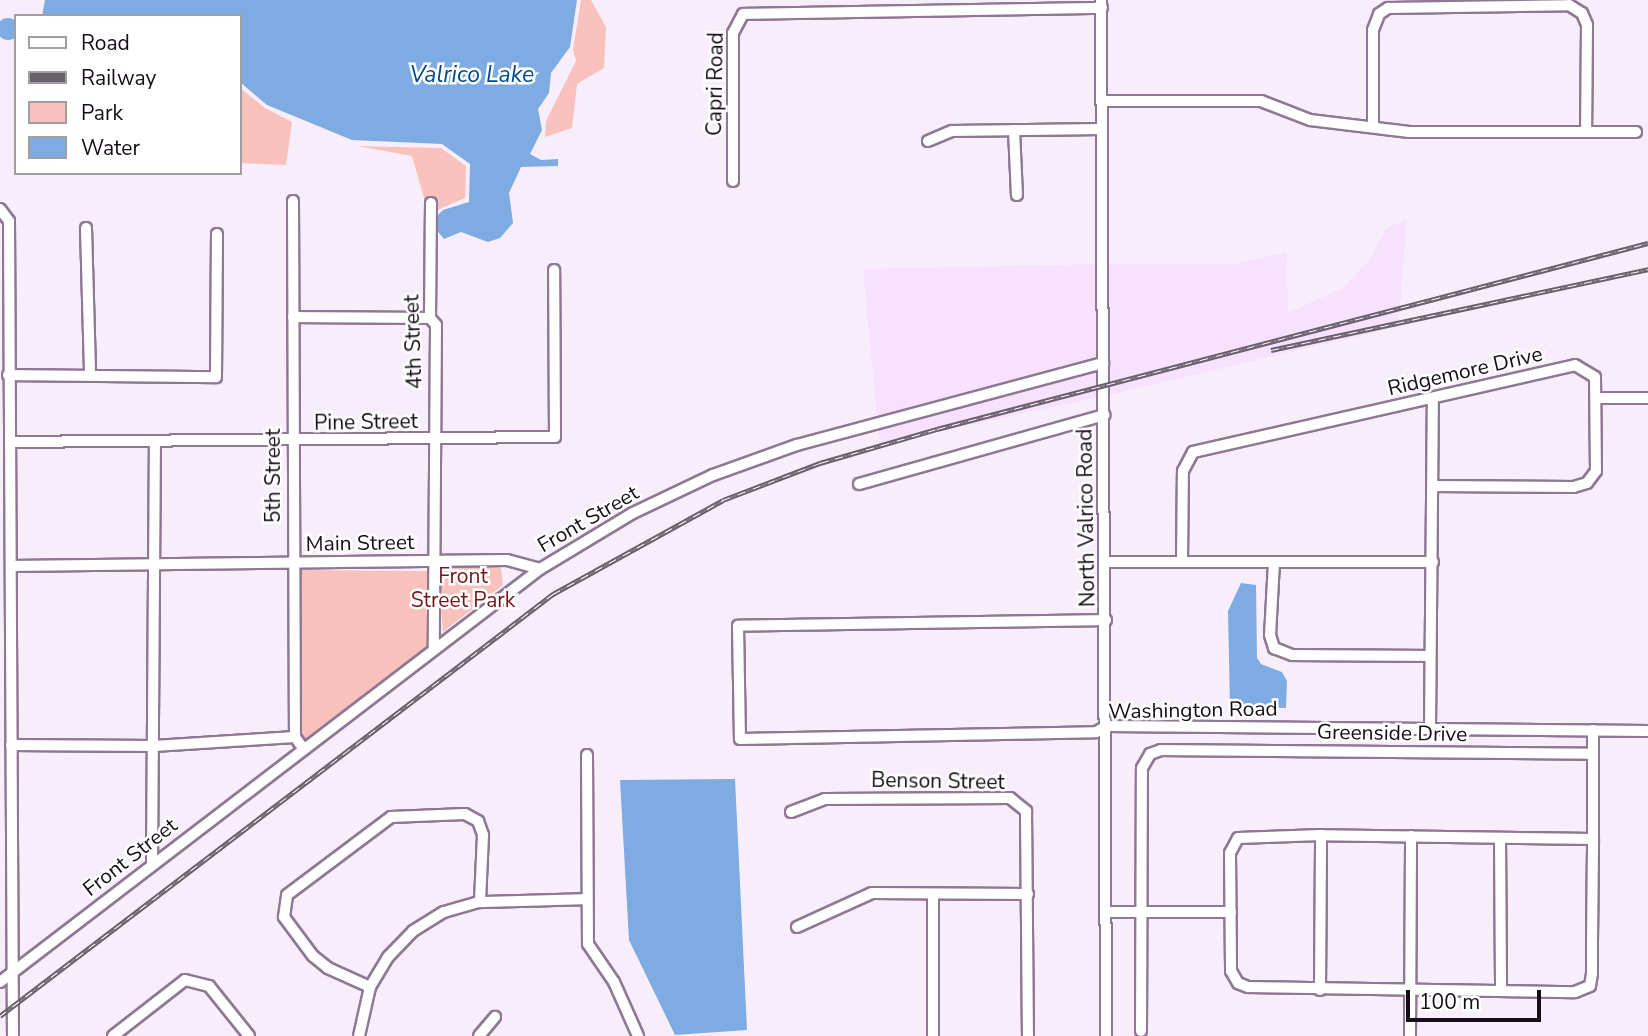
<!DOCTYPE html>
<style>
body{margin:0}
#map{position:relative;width:1648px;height:1036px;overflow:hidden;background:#f8eefb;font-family:"Nunito Sans",sans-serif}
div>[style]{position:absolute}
.built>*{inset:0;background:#f8e0ff}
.green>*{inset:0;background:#f9c1bb}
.water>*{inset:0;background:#7dabe2}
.round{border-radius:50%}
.roads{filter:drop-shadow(2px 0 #8e7894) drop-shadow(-2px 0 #8e7894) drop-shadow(0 2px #8e7894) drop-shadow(0 -2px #8e7894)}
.minor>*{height:10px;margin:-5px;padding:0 5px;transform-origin:5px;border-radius:5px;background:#fff}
.rail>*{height:5px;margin-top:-2.5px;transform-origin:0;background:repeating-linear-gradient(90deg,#fff 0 8px,#6a606c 0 16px);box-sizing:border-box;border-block:2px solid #6a606c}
span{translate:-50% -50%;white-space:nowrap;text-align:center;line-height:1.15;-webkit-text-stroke:5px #fff;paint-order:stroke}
.street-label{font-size:21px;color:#150c17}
.park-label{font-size:21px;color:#711618}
.water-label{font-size:23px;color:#024a8b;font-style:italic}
.legend{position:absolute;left:14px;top:14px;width:228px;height:161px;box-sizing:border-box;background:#fff;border:2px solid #a19ea2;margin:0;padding:9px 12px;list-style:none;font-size:21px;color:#150c17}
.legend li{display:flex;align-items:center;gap:14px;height:35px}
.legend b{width:35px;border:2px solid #a19ea2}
.scale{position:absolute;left:1406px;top:990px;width:135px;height:32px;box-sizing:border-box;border:4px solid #150c17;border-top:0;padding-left:9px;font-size:21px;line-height:24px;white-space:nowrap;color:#150c17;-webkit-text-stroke:5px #fff;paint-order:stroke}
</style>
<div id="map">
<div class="built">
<div style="clip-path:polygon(1407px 219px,1398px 327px,1108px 395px,1107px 264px,1236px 264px,1287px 252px,1288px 313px,1344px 287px,1367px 263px,1387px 228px)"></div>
<div style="clip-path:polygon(1098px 264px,1098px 358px,877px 418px,863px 269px)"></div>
<div style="clip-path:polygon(1098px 369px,1099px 397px,880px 444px,878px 428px)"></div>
</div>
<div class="green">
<div style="clip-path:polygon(581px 0,591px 0,606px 27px,604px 68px,577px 84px,572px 128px,545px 137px,546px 121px,576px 61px,573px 50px)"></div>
<div style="clip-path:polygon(240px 88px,265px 108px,292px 122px,286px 165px,240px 163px)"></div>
<div style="clip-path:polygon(357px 146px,441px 148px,466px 166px,465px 198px,435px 211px,435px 198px,426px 198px,426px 205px,412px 156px)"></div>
<div style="clip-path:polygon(447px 564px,494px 564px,501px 568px,503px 585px,443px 632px,438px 573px)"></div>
<div style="clip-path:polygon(298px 570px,429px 571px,429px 646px,303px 742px,299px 730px)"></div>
</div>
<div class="water">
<div style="clip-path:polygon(45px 0,577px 0,570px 47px,551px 73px,549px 93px,538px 109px,542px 130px,530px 154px,541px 160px,558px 159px,558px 166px,521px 167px,509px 193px,513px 223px,500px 238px,488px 242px,461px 232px,444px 239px,435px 228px,435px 218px,443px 210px,469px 202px,470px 164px,442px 144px,352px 140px,267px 105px,240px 82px,240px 16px,42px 16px)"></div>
<div class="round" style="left:-3px;top:18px;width:22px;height:22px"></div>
<div style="clip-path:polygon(1241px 583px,1256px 585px,1257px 658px,1261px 664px,1282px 672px,1287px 681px,1286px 708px,1230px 706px,1228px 611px)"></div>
<div style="clip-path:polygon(735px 779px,747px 1030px,675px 1035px,629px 940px,620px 780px)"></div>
</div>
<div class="roads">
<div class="minor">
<div style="left:1101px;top:0;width:1036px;rotate:89.72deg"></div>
<div style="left:1102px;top:101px;width:159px"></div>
<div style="left:1261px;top:101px;width:53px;rotate:21.2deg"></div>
<div style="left:1310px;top:120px;width:100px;rotate:6.9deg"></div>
<div style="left:1409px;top:132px;width:227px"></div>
<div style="left:1373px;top:126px;width:96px;rotate:-90deg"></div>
<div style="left:1373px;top:30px;width:17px;rotate:-69deg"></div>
<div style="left:1379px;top:14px;width:11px;rotate:-34deg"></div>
<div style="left:1388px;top:8px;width:181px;rotate:-0.9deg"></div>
<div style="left:1569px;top:5px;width:15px;rotate:32deg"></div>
<div style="left:1582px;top:13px;width:13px;rotate:67deg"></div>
<div style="left:1587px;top:25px;width:107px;rotate:90.5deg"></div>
<div style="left:1014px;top:130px;width:65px;rotate:87.4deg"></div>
<div style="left:928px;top:141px;width:26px;rotate:-23deg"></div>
<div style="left:952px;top:131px;width:150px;rotate:-0.8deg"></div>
<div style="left:733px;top:181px;width:148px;rotate:-90deg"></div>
<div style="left:733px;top:33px;width:21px;rotate:-62deg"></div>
<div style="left:743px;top:14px;width:359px;rotate:-1deg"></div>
<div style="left:293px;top:201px;width:536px;rotate:89.79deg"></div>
<div style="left:295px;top:737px;width:14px;rotate:54deg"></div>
<div style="left:431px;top:203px;width:115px;rotate:90.5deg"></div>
<div style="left:430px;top:318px;width:9px;rotate:49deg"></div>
<div style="left:436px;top:325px;width:323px;rotate:90.4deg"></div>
<div style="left:0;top:209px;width:15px;rotate:53deg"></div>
<div style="left:9px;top:221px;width:815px;rotate:89.72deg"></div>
<div style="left:86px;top:228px;width:145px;rotate:88.4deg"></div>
<div style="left:293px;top:317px;width:137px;rotate:0.4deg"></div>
<div style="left:8px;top:375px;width:208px;rotate:0.6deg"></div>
<div style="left:216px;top:377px;width:143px;rotate:-89.6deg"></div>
<div style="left:1596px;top:398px;width:52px"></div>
<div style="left:10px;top:442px;width:545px;rotate:-0.53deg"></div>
<div style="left:555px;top:437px;width:167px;rotate:-90.3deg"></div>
<div style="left:859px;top:484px;width:255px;rotate:-15.7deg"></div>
<div style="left:1182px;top:561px;width:90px;rotate:-89.4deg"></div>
<div style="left:1183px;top:471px;width:21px;rotate:-62deg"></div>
<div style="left:1193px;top:452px;width:392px;rotate:-12.8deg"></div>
<div style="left:1575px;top:365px;width:23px;rotate:31deg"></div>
<div style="left:1595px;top:377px;width:94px;rotate:89.4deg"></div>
<div style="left:1596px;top:471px;width:15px;rotate:127deg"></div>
<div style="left:1587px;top:483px;width:14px;rotate:163deg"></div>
<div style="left:1574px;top:487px;width:141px;rotate:-179.6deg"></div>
<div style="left:1106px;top:562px;width:327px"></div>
<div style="left:1274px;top:562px;width:73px;rotate:93.1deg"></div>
<div style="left:1270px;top:635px;width:14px;rotate:73deg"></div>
<div style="left:1274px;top:648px;width:19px;rotate:21deg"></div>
<div style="left:1292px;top:655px;width:138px;rotate:0.4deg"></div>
<div style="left:11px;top:566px;width:496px;rotate:-0.7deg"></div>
<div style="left:507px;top:560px;width:34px;rotate:15deg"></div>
<div style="left:1106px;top:620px;width:368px;rotate:179.1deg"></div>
<div style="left:738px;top:626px;width:113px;rotate:89deg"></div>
<div style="left:740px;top:739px;width:356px;rotate:-1.1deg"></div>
<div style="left:1096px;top:732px;width:13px;rotate:-29deg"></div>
<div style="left:1107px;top:726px;width:541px;rotate:0.53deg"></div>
<div style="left:1430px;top:728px;width:330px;rotate:-89.5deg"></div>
<div style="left:11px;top:745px;width:143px;rotate:0.4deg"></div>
<div style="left:154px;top:746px;width:141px;rotate:-3.7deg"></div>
<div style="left:587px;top:755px;width:189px;rotate:89.7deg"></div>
<div style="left:588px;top:944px;width:46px;rotate:55.6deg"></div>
<div style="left:614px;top:982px;width:59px;rotate:66deg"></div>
<div style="left:791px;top:812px;width:36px;rotate:-21deg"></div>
<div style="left:825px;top:799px;width:185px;rotate:-0.3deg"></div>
<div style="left:1010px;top:798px;width:21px;rotate:39deg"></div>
<div style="left:1026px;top:811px;width:225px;rotate:89.5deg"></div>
<div style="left:1500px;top:838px;width:153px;rotate:89.6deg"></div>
<div style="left:1593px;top:839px;width:272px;rotate:-179.2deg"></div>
<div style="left:1321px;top:835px;width:83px;rotate:177.9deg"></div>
<div style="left:1238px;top:838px;width:17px;rotate:118deg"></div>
<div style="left:1230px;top:853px;width:118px;rotate:89.5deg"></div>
<div style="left:1231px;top:971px;width:14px;rotate:60deg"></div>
<div style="left:1238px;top:983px;width:11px;rotate:22deg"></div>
<div style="left:1248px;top:987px;width:327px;rotate:0.9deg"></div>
<div style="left:1575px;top:992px;width:16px;rotate:-22deg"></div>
<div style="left:1590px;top:986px;width:13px;rotate:-81deg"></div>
<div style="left:1592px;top:973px;width:31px;rotate:-90deg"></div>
<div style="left:1592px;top:942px;width:103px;rotate:-89.4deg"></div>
<div style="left:1593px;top:839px;width:109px;rotate:-90deg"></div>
<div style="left:152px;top:863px;width:420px;rotate:-89.6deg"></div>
<div style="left:1107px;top:912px;width:124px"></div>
<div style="left:797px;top:927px;width:82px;rotate:-24.4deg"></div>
<div style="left:872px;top:893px;width:156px;rotate:0.4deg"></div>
<div style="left:0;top:982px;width:680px;rotate:-37.41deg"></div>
<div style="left:540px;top:569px;width:109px;rotate:-31.1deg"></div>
<div style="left:633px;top:513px;width:89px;rotate:-25.4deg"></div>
<div style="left:713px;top:475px;width:89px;rotate:-19.7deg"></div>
<div style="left:797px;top:445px;width:317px;rotate:-15deg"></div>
<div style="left:370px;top:987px;width:46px;rotate:-155.7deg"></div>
<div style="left:328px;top:968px;width:19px;rotate:-141deg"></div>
<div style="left:313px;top:956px;width:49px;rotate:-126.6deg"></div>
<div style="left:284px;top:917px;width:22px;rotate:-82deg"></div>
<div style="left:287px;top:895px;width:130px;rotate:-36.9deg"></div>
<div style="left:391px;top:817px;width:74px;rotate:-2.3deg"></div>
<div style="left:465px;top:814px;width:15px;rotate:28deg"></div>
<div style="left:478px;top:821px;width:15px;rotate:70deg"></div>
<div style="left:483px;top:835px;width:67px;rotate:92.6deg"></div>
<div style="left:1320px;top:990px;width:155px;rotate:-89.6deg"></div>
<div style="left:1141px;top:1031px;width:263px;rotate:-89.8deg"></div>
<div style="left:1142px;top:768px;width:16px;rotate:-60deg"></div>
<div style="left:1150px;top:754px;width:12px;rotate:-20deg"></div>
<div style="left:1161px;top:750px;width:432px;rotate:0.5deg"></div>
<div style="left:113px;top:1036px;width:91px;rotate:-37.9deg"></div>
<div style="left:185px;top:980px;width:25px;rotate:14deg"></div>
<div style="left:209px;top:986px;width:64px;rotate:51.3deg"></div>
<div style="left:359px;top:1036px;width:50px;rotate:-77.3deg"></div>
<div style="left:370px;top:987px;width:35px;rotate:-59deg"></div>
<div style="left:388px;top:957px;width:36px;rotate:-46deg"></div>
<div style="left:413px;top:931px;width:36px;rotate:-32deg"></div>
<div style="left:444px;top:912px;width:37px;rotate:-16deg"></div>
<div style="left:480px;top:902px;width:106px;rotate:-1.6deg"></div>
<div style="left:479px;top:1036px;width:25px;rotate:-50deg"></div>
<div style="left:933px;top:1036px;width:142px;rotate:-90deg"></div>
<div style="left:1410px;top:1036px;width:200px;rotate:-89.7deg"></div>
</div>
</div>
<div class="rail">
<div style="left:1271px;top:350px;width:386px;rotate:-12.1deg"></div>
<div style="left:0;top:1016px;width:696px;rotate:-37.35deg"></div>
<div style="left:553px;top:594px;width:194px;rotate:-28.9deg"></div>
<div style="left:723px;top:500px;width:104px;rotate:-20.9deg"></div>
<div style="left:820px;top:463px;width:122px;rotate:-16.2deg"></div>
<div style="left:937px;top:429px;width:735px;rotate:-14.66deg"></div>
</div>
<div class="street-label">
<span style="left:715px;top:84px;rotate:-89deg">Capri Road</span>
<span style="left:413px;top:342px;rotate:-92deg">4th Street</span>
<span style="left:1465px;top:371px;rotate:-13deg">Ridgemore Drive</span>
<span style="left:366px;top:422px;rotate:-1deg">Pine Street</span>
<span style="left:273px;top:476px;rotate:-90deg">5th Street</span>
<span style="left:1086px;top:518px;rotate:-91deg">North Valrico Road</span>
<span style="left:588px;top:519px;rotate:-30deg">Front Street</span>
<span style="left:360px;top:543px;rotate:-1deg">Main Street</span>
<span style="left:1193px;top:710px;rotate:-1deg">Washington Road</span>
<span style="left:1392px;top:733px;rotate:1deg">Greenside Drive</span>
<span style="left:938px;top:781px;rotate:1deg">Benson Street</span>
<span style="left:130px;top:857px;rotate:-38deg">Front Street</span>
</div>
<div class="park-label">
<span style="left:463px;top:588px">Front<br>Street Park</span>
</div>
<div class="water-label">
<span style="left:472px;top:75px">Valrico Lake</span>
</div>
<ul class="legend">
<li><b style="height:9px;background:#fff"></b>Road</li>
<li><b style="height:9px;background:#6a606c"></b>Railway</li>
<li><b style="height:19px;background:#f9c1bb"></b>Park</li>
<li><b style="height:19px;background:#7dabe2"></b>Water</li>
</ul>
<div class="scale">100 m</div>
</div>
